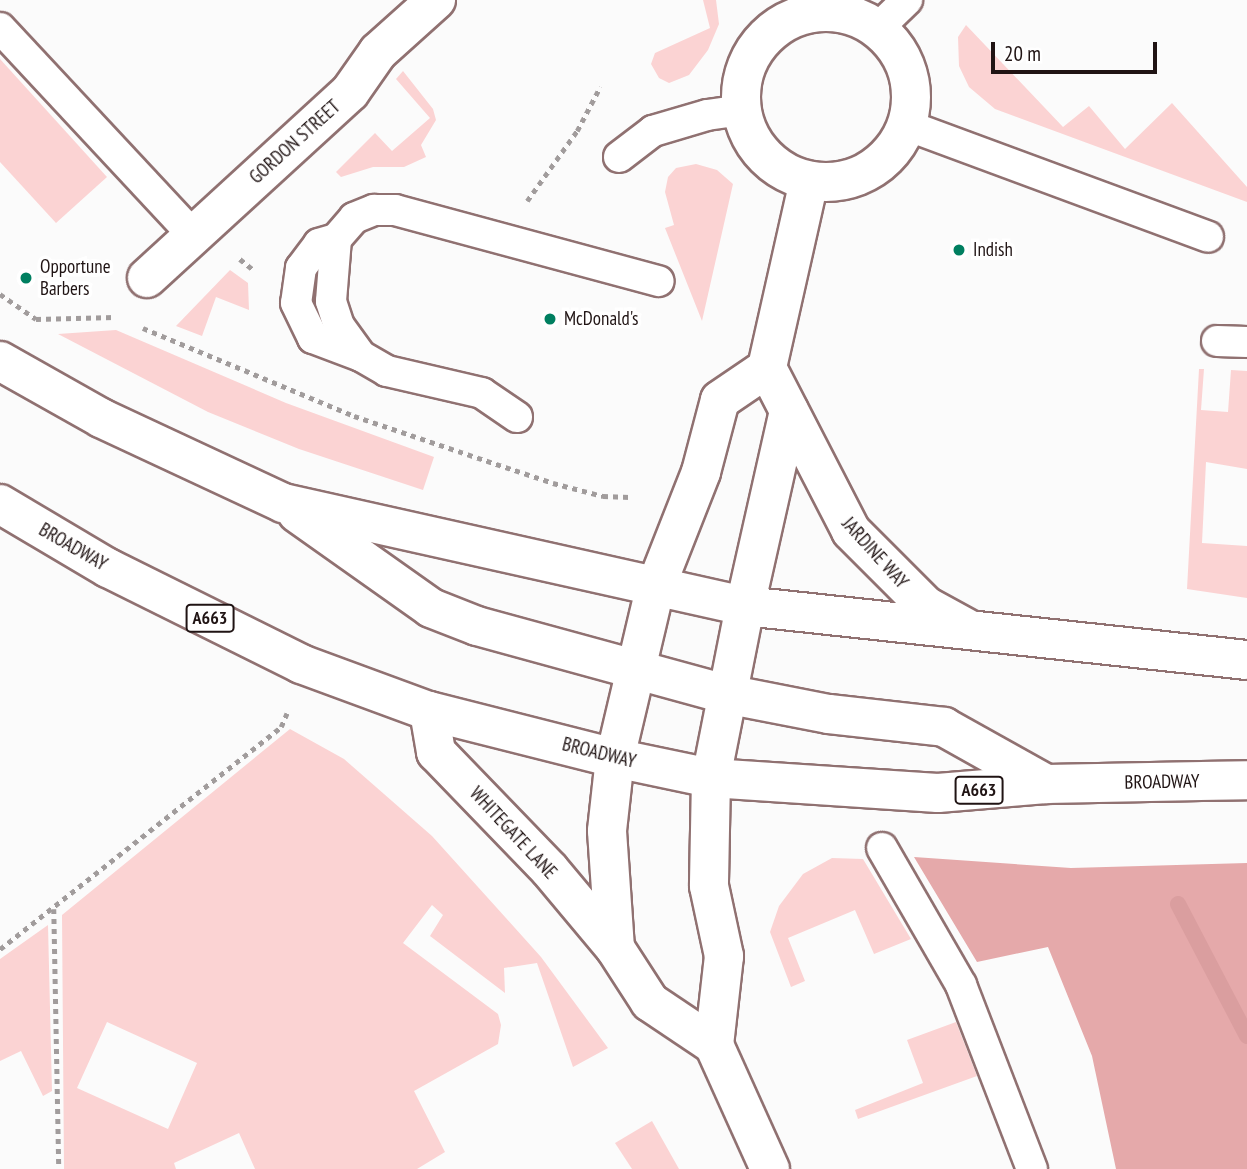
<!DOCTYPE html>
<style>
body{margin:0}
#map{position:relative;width:1247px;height:1169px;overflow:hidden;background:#fbfbfb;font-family:"PT Sans Narrow",sans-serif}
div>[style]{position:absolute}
.green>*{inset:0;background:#fbd3d3}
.forest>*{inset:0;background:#e5a9aa}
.stream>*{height:16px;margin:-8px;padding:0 8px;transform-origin:8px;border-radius:8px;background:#da9e9f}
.path>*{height:4.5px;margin-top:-2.25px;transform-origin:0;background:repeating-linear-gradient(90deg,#a19c9c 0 5px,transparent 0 10px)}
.roads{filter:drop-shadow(2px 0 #907171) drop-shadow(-2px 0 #907171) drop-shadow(0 2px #907171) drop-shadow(0 -2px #907171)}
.lane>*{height:30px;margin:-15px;padding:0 15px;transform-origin:15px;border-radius:15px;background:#fff}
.street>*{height:38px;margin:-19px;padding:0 19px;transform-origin:19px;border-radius:19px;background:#fff}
.street>.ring{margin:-19px;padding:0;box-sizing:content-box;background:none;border:38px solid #fff;border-radius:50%}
.secondary>*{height:38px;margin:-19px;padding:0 19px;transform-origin:19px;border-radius:19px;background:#fff}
.highway>*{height:38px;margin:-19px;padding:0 19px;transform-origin:19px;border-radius:19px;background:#fff}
.dots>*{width:19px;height:19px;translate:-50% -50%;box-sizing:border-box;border:4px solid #fff;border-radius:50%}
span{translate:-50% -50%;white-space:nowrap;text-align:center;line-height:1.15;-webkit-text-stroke:7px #fff;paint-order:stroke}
.shield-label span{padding:2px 5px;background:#fff;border:2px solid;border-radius:5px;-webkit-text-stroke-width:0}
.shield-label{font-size:18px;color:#201414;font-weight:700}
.street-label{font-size:19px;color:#201414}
.poi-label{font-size:19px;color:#201414}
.left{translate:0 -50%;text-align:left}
.scale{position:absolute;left:991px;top:42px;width:166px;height:32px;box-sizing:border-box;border:4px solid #201414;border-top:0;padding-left:9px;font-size:21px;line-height:24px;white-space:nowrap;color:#201414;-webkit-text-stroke:5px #fff;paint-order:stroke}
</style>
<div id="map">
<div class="green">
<div style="clip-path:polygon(703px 0,716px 0,719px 24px,708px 50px,689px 75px,669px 83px,659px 78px,651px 64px,655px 53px,710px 28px)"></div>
<div style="clip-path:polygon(966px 25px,1063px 127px,1089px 106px,1125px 149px,1172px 103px,1247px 187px,1247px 202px,995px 109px,969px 87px,959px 66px,958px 37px)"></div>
<div style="clip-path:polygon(0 59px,107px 177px,56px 223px,0 162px)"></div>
<div style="clip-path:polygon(403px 71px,433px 109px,436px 120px,421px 145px,426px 157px,404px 167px,373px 167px,341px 177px,336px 172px,375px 133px,392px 151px,430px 118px,396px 79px)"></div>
<div style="clip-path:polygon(696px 164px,717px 170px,733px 184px,702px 321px,665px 228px,674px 225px,665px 192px,668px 177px,676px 168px)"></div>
<div style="clip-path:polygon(230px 270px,248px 283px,249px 310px,216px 297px,202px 336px,176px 326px)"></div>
<div style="clip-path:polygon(116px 330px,286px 403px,434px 457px,423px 490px,299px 449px,208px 412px,58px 334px)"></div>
<div style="clip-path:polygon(1199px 369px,1204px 369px,1201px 410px,1228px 412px,1231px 370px,1247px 371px,1247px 469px,1206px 462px,1202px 543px,1247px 546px,1247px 598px,1187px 589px)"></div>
<div style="clip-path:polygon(evenodd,290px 729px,344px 759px,432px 836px,541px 957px,608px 1048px,573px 1067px,537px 963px,504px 968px,505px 993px,430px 936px,443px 915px,432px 905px,403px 943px,498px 1014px,501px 1025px,498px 1044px,414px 1091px,445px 1152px,417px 1169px,255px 1169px,239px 1133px,174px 1163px,176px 1169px,64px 1169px,62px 915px,290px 729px,107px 1022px,197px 1063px,168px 1129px,77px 1088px,107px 1022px)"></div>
<div style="clip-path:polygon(832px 858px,863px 859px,911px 939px,874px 954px,855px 910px,788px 938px,805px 981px,791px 987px,770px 932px,779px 906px,803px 874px)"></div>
<div style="clip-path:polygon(48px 925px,52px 1091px,43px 1096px,21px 1051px,0 1061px,0 959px)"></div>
<div style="clip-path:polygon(956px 1022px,977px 1076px,858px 1119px,855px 1110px,923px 1083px,907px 1040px)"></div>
<div style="clip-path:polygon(652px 1121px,679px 1169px,632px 1169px,615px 1143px)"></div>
</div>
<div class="forest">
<div style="clip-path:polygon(914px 857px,1071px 868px,1247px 863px,1247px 1169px,1116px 1169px,1092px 1056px,1048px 947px,977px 962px)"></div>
</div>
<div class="stream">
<div style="left:1178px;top:904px;width:149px;rotate:62.4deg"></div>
</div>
<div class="path">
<div style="left:527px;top:201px;width:86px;rotate:-54.5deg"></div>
<div style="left:577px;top:131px;width:50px;rotate:-62.4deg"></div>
<div style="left:240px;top:259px;width:19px;rotate:39deg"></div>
<div style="left:0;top:294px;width:44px;rotate:34.8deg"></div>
<div style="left:36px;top:319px;width:79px;rotate:-1.5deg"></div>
<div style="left:143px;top:328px;width:229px;rotate:22.6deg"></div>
<div style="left:354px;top:416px;width:210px;rotate:18.6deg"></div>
<div style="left:553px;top:483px;width:52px;rotate:14.6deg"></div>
<div style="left:603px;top:496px;width:27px;rotate:2deg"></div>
<div style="left:54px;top:909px;width:260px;rotate:88.9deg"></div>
<div style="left:0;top:949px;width:358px;rotate:-38.3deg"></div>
<div style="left:281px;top:727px;width:15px;rotate:-67deg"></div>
</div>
<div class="roads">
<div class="lane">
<div style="left:0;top:28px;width:282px;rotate:47deg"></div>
<div style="left:877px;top:29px;width:42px;rotate:-44deg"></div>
<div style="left:906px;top:125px;width:322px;rotate:20.3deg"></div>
<div style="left:619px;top:157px;width:43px;rotate:-37.4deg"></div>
<div style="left:653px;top:131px;width:56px;rotate:-16.5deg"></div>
<div style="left:707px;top:115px;width:34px;rotate:-8deg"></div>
<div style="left:336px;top:239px;width:18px;rotate:164deg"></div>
<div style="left:319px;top:244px;width:30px;rotate:127deg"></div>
<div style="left:301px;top:268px;width:35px;rotate:98deg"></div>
<div style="left:296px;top:303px;width:39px;rotate:64deg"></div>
<div style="left:313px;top:338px;width:51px;rotate:20.6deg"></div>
<div style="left:1217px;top:341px;width:30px;rotate:2deg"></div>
<div style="left:517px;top:417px;width:42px;rotate:-145.6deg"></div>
<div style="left:482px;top:393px;width:98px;rotate:-167deg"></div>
<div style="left:387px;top:371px;width:30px;rotate:-150deg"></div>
<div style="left:361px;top:356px;width:37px;rotate:-126deg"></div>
<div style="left:339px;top:326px;width:26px;rotate:-108deg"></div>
<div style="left:331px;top:301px;width:62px;rotate:-85.4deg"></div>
<div style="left:336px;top:239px;width:28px;rotate:-49deg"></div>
<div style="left:354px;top:218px;width:22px;rotate:-22deg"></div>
<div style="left:374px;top:210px;width:21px"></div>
<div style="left:395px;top:210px;width:273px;rotate:15.1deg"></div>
<div style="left:882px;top:848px;width:158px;rotate:60deg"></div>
<div style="left:961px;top:985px;width:197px;rotate:68.9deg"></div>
</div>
<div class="street">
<div class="ring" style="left:741px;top:12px;width:132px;height:132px"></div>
<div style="left:809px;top:181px;width:192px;rotate:102.7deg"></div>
<div style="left:767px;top:368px;width:183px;rotate:62.7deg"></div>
<div style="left:851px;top:531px;width:106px;rotate:45deg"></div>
<div style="left:926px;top:606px;width:50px;rotate:28.6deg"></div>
<div style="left:147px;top:278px;width:275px;rotate:-42.5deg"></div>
<div style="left:350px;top:92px;width:49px;rotate:-55deg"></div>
<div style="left:378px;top:52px;width:78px;rotate:-41.9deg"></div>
<div style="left:655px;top:589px;width:126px;rotate:-68.5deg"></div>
<div style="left:701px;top:472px;width:74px;rotate:-75.2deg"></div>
<div style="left:720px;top:400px;width:57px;rotate:-34.2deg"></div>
<div style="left:745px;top:606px;width:200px;rotate:-77.3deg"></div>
</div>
<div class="secondary">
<div style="left:429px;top:711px;width:42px;rotate:80.3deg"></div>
<div style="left:436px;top:752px;width:163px;rotate:46deg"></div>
<div style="left:549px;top:869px;width:103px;rotate:50.1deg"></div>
<div style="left:615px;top:948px;width:64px;rotate:57.1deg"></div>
<div style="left:650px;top:1002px;width:77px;rotate:33.9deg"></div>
<div style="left:615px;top:758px;width:73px;rotate:96.3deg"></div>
<div style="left:607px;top:831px;width:117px;rotate:86.1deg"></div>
<div style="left:711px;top:778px;width:108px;rotate:91.1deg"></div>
<div style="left:709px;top:886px;width:72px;rotate:77.9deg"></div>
<div style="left:724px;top:956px;width:90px;rotate:96.4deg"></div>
<div style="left:714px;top:1045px;width:136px;rotate:65.7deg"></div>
</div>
<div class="highway">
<div style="left:0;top:361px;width:116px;rotate:29.4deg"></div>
<div style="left:101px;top:418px;width:201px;rotate:25deg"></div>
<div style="left:283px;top:503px;width:473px;rotate:12.6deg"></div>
<div style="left:745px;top:606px;width:505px;rotate:6.14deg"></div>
<div style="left:0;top:504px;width:126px;rotate:30.7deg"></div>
<div style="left:108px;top:568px;width:216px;rotate:26.4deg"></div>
<div style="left:301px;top:664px;width:136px;rotate:20.2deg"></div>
<div style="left:429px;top:711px;width:192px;rotate:14.2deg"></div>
<div style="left:615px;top:758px;width:98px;rotate:11.8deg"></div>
<div style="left:711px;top:778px;width:227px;rotate:3.8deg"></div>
<div style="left:938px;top:793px;width:108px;rotate:-4.8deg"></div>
<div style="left:1046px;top:784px;width:201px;rotate:-1.1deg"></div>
<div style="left:297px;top:513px;width:164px;rotate:35.3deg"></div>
<div style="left:431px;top:608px;width:49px;rotate:21.4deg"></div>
<div style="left:477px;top:626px;width:258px;rotate:15.3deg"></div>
<div style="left:726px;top:694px;width:105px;rotate:11deg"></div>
<div style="left:829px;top:714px;width:116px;rotate:6.4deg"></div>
<div style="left:944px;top:727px;width:117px;rotate:29.2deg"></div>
<div style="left:615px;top:758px;width:174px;rotate:-76.7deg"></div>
<div style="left:711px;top:778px;width:175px;rotate:-78.8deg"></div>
</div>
</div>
<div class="dots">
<div style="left:959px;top:250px;background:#007f60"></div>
<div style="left:26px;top:278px;background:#007f60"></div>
<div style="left:550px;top:319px;background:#007f60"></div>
</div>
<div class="shield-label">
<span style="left:210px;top:618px">A663</span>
<span style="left:979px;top:790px">A663</span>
</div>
<div class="street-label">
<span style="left:295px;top:142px;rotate:-42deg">GORDON STREET</span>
<span style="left:73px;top:547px;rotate:30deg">BROADWAY</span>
<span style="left:875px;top:553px;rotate:48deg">JARDINE WAY</span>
<span style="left:599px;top:753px;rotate:14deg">BROADWAY</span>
<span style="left:1162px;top:782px;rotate:-1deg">BROADWAY</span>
<span style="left:513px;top:833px;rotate:47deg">WHITEGATE LANE</span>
</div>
<div class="poi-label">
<span class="left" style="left:973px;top:250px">Indish</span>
<span class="left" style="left:40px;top:278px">Opportune<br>Barbers</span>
<span class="left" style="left:564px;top:319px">McDonald's</span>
</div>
<div class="scale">20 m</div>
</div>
